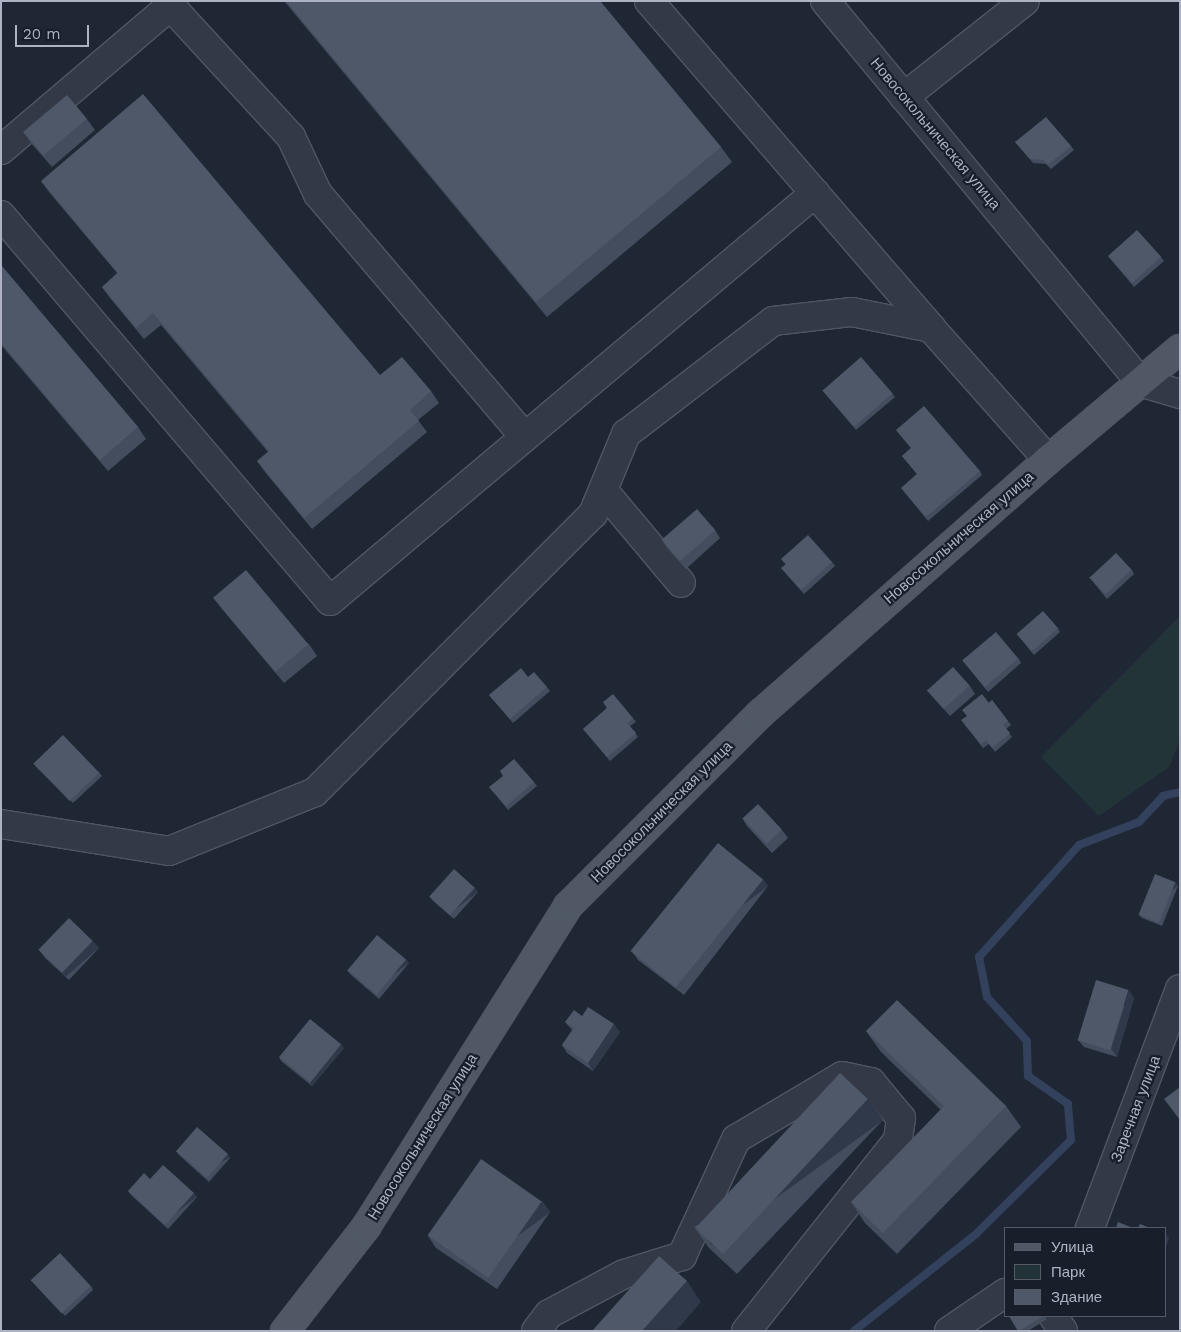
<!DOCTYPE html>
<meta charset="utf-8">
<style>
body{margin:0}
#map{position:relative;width:1181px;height:1332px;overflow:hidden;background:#1f2735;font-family:"Work Sans",sans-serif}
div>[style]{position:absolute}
.green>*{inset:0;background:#223437}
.stream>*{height:8px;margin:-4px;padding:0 4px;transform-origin:4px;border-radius:4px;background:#33415d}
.roads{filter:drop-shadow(1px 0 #505664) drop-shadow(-1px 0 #505664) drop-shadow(0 1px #505664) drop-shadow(0 -1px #505664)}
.minor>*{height:28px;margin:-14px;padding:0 14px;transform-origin:14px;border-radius:14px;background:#333946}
.major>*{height:28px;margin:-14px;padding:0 14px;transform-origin:14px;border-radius:14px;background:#505866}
.wall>*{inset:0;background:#434d5e}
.shaded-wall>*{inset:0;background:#303949;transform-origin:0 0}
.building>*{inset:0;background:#4e5869;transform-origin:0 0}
span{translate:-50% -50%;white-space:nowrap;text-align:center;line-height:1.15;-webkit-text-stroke:4.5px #181e2a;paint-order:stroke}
.street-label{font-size:15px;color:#adb3c3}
.frame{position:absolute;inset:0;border:2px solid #adb3c3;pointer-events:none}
.legend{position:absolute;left:1004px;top:1227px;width:162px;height:90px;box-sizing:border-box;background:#181e2a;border:1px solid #545a67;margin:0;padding:6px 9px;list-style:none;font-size:15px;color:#adb3c3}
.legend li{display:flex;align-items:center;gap:10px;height:25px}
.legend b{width:25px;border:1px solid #545a67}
.scale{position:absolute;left:15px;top:25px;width:74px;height:22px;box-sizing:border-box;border:2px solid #adb3c3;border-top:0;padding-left:6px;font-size:15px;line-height:18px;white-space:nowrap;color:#adb3c3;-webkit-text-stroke:4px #181e2a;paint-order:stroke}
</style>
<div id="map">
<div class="green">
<div style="clip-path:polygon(1180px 616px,1180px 741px,1169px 767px,1099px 816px,1041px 757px)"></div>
</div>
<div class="stream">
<div style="left:854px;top:1331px;width:157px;rotate:-38.5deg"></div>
<div style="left:977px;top:1233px;width:132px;rotate:-44.7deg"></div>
<div style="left:1071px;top:1140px;width:36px;rotate:-95deg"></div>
<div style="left:1068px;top:1104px;width:49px;rotate:-145deg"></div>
<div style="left:1028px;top:1076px;width:35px;rotate:-92deg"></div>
<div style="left:1027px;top:1041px;width:59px;rotate:-132.3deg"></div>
<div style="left:987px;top:997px;width:41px;rotate:-101.3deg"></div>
<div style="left:979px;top:957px;width:150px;rotate:-48.2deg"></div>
<div style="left:1079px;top:845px;width:64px;rotate:-21deg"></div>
<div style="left:1139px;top:822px;width:35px;rotate:-47deg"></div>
<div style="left:1163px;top:796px;width:17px;rotate:-13deg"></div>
</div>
<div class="roads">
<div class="minor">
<div style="left:166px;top:1px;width:185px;rotate:47.4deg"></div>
<div style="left:291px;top:137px;width:63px;rotate:64.7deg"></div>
<div style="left:318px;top:194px;width:319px;rotate:49.6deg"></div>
<div style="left:649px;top:1px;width:432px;rotate:49.2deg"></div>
<div style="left:825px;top:1px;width:494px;rotate:50.4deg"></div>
<div style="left:1140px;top:382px;width:42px;rotate:16.7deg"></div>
<div style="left:904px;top:97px;width:154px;rotate:-38.4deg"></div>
<div style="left:1px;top:150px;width:222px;rotate:-40.4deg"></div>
<div style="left:1px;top:215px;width:507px;rotate:49.56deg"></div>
<div style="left:330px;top:601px;width:634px;rotate:-40.07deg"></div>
<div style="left:603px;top:490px;width:121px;rotate:50deg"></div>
<div style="left:1px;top:824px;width:170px;rotate:9.1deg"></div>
<div style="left:169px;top:851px;width:157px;rotate:-22deg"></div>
<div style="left:315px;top:792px;width:393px;rotate:-45deg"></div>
<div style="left:593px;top:514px;width:87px;rotate:-67.6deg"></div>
<div style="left:626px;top:434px;width:185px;rotate:-37.5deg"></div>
<div style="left:773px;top:321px;width:80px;rotate:-6.5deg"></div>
<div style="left:852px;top:312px;width:81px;rotate:11.4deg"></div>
<div style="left:931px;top:328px;width:176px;rotate:48.4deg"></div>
<div style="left:1090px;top:1228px;width:255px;rotate:-69.4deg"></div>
<div style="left:1053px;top:1316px;width:18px;rotate:56deg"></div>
<div style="left:536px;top:1331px;width:21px;rotate:-53deg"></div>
<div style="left:549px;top:1314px;width:85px;rotate:-28.1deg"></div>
<div style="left:624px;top:1274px;width:61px;rotate:-17.2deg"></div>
<div style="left:682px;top:1256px;width:129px;rotate:-65.2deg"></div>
<div style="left:736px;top:1139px;width:123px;rotate:-30.7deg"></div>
<div style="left:842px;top:1076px;width:30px;rotate:12deg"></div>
<div style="left:871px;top:1082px;width:47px;rotate:50.2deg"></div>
<div style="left:901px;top:1118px;width:22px;rotate:98deg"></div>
<div style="left:898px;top:1140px;width:244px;rotate:128.5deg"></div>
<div style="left:949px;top:1331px;width:68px;rotate:-34.2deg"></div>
</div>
<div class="major">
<div style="left:285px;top:1331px;width:132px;rotate:-52.1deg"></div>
<div style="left:366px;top:1227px;width:379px;rotate:-57.8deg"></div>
<div style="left:568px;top:906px;width:272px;rotate:-45deg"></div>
<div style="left:760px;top:714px;width:384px;rotate:-41.4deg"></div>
<div style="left:1048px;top:460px;width:172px;rotate:-40.1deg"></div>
</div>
</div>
<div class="wall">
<div style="clip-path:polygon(284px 1px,600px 1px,721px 147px,732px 162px,547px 317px)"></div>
<div style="clip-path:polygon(87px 119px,95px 130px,52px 167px,31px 143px,23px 132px)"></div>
<div style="clip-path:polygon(1015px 142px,1071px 146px,1074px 150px,1051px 169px,1046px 164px,1033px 163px)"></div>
<div style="clip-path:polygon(41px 181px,380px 375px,431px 391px,439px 403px,418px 420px,427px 432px,312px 529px,265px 472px,257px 461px,268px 452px,161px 325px,144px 339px,110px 298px,102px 287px,117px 273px,49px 192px)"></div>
<div style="clip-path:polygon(1108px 256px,1161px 257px,1164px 261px,1134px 287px)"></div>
<div style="clip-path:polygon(1px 265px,138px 427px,146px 439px,108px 471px,1px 345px)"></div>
<div style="clip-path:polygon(822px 390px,892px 393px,895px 397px,856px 430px)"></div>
<div style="clip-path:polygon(896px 430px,980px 471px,982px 475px,928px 521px,901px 488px,917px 474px,902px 456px,911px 448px)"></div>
<div style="clip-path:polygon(715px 530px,720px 538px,686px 569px,667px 548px,662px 540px)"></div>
<div style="clip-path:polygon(781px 559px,832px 562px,835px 566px,804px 594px,781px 568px,786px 565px)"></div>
<div style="clip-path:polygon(1132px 570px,1134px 574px,1107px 599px,1089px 577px)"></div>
<div style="clip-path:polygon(214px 598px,309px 644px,317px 656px,284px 683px,222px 609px)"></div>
<div style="clip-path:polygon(1058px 628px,1060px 632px,1034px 655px,1017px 634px)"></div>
<div style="clip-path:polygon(1019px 659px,1021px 663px,988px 692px,962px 660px)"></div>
<div style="clip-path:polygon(528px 677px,547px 687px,550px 691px,513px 723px,489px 695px)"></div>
<div style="clip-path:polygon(970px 686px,975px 694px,950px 716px,933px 697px,927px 690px)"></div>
<div style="clip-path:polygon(992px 700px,1011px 725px,1006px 729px,1012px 737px,995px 752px,989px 744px,983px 748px,964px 724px)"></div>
<div style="clip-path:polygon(603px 702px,633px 718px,636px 722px,630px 726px,638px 737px,610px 761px,583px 729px,607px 708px)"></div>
<div style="clip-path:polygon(33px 763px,99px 772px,102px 776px,73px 803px,36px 767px)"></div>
<div style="clip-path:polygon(534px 782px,537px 786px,508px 810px,489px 787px)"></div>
<div style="clip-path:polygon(742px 818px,782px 830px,788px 838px,772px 853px,747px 826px)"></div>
<div style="clip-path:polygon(1175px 882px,1178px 886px,1162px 926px,1142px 918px,1139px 915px)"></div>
<div style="clip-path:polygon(768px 886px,684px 995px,638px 960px,633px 953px)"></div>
<div style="clip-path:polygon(478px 892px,454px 919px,433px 901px,430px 897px)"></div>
<div style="clip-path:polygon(99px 948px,69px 980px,45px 958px,39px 950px)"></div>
<div style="clip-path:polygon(409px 963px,379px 999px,350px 974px,347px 970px)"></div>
<div style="clip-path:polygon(1134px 998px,1117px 1057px,1084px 1047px,1078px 1040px)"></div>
<div style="clip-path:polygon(582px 1016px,620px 1032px,593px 1071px,567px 1053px,562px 1045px,572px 1030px,565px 1022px)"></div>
<div style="clip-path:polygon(866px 1031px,1006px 1106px,1021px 1127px,897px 1254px,865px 1223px,851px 1202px,941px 1110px,881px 1052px)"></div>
<div style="clip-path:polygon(344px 1048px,312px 1086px,281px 1061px,279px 1057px)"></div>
<div style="clip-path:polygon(868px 1099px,883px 1120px,737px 1274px,709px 1248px,694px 1227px)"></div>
<div style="clip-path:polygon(176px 1151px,230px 1158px,209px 1182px,179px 1155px)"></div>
<div style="clip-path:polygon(150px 1179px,197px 1197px,168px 1229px,131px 1195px,128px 1191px)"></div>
<div style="clip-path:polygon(542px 1201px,550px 1212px,497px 1289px,436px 1248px,428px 1236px)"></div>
<div style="clip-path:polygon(31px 1280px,91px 1286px,93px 1290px,65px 1316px)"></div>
<div style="clip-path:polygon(1009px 1316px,1045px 1316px,1047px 1319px,1028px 1331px,1018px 1331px)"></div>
</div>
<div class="shaded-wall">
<div style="left:763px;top:879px;width:9px;height:138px;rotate:54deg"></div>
<div style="left:1175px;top:882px;width:5px;height:43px;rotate:53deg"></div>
<div style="left:475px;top:888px;width:5px;height:36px;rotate:53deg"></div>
<div style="left:93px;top:941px;width:9px;height:44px;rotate:49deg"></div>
<div style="left:406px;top:959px;width:5px;height:47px;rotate:53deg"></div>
<div style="clip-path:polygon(1129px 990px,1134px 998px,1117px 1057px,1111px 1049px)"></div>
<div style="clip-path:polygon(614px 1024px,620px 1032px,593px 1071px,588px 1063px)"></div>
<div style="clip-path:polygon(341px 1044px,344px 1048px,312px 1086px,310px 1083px)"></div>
<div style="left:868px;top:1099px;width:26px;height:212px;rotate:54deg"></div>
<div style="left:228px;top:1154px;width:4px;height:32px;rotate:63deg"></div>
<div style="left:194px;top:1193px;width:5px;height:43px;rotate:53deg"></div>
<div style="left:542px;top:1201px;width:14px;height:93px;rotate:54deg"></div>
<div style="clip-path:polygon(1166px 1234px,1169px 1238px,1165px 1250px,1165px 1238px)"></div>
<div style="clip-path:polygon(687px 1281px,701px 1302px,676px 1331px,642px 1331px)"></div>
</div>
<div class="building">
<div style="clip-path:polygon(286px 1px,600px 1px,721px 147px,536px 302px)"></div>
<div style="clip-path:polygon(143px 94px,380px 375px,402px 357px,431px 391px,410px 410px,419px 421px,304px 518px,257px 461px,269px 451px,153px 313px,136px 328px,102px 287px,118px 273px,41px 181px)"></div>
<div style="left:67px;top:95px;width:31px;height:57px;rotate:50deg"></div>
<div style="clip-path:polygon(1046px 117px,1071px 146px,1048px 165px,1043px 160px,1030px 159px,1015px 142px)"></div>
<div style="left:1137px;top:230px;width:36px;height:39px;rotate:48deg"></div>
<div style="clip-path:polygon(1px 265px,138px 427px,100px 460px,1px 343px)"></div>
<div style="left:861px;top:357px;width:48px;height:51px;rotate:49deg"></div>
<div style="clip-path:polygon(924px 406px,980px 471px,926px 517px,901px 488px,917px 474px,902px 456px,911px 448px,896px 430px)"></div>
<div style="left:697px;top:509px;width:28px;height:47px;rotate:49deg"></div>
<div style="clip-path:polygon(808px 535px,832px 562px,801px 590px,781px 568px,786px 564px,781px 559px)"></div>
<div style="left:1116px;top:553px;width:23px;height:36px;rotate:47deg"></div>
<div style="left:246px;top:570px;width:97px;height:43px;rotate:50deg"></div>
<div style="left:1043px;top:611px;width:23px;height:35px;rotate:49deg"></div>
<div style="left:996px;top:632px;width:35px;height:44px;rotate:50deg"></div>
<div style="left:953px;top:667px;width:25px;height:35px;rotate:48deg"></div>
<div style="clip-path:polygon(521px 668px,528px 677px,534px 672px,547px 687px,510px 719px,489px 695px)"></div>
<div style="clip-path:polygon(613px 694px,633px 718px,627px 723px,636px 733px,607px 757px,583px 729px,607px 708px,603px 702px)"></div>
<div style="clip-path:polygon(982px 694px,989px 703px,992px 700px,1008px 721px,1003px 725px,1010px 733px,992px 748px,986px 740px,981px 744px,961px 720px,967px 716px,962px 710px)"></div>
<div style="left:63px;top:735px;width:52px;height:41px;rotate:46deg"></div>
<div style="clip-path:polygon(514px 759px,534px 782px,506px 806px,489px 787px,503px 776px,500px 771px)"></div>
<div style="left:758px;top:804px;width:35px;height:21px;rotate:47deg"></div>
<div style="left:718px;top:843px;width:58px;height:139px;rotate:39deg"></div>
<div style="left:454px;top:869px;width:28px;height:37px;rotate:42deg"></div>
<div style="left:1155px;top:874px;width:22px;height:44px;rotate:22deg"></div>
<div style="left:69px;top:918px;width:33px;height:44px;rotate:44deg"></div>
<div style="left:377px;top:935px;width:38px;height:46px;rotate:40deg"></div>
<div style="left:1096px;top:980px;width:34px;height:63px;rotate:17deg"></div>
<div style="clip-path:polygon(897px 1000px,1006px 1106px,883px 1233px,851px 1202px,944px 1106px,866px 1031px)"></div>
<div style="clip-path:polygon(588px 1007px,614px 1024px,588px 1063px,562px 1045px,574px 1028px,565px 1022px,574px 1010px,582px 1016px)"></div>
<div style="left:310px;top:1019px;width:40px;height:49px;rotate:39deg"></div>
<div style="left:840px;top:1073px;width:38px;height:212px;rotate:43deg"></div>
<div style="clip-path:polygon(1180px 1087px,1180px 1120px,1164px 1099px)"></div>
<div style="left:197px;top:1127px;width:41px;height:32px;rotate:41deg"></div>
<div style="left:481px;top:1159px;width:74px;height:93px;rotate:35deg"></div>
<div style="clip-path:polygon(163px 1165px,194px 1193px,165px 1225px,128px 1191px,144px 1173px,150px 1179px)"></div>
<div style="clip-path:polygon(1118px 1222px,1133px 1228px,1116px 1228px)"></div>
<div style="clip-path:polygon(1140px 1224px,1150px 1228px,1138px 1228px)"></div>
<div style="left:60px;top:1253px;width:45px;height:40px;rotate:47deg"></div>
<div style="clip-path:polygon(659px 1256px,687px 1281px,642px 1331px,592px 1331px)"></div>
<div style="clip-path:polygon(1009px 1316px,1043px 1316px,1019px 1331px,1018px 1331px)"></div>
</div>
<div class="street-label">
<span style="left:935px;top:134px;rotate:50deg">Новосокольническая улица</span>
<span style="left:959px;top:538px;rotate:-41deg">Новосокольническая улица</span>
<span style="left:662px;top:812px;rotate:-45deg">Новосокольническая улица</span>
<span style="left:1136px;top:1109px;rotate:-69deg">Заречная улица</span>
<span style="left:423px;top:1137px;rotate:-58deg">Новосокольническая улица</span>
</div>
<div class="frame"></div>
<ul class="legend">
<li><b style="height:6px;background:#505866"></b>Улица</li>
<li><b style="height:14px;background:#223437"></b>Парк</li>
<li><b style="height:14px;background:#4e5869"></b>Здание</li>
</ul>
<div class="scale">20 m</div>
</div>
